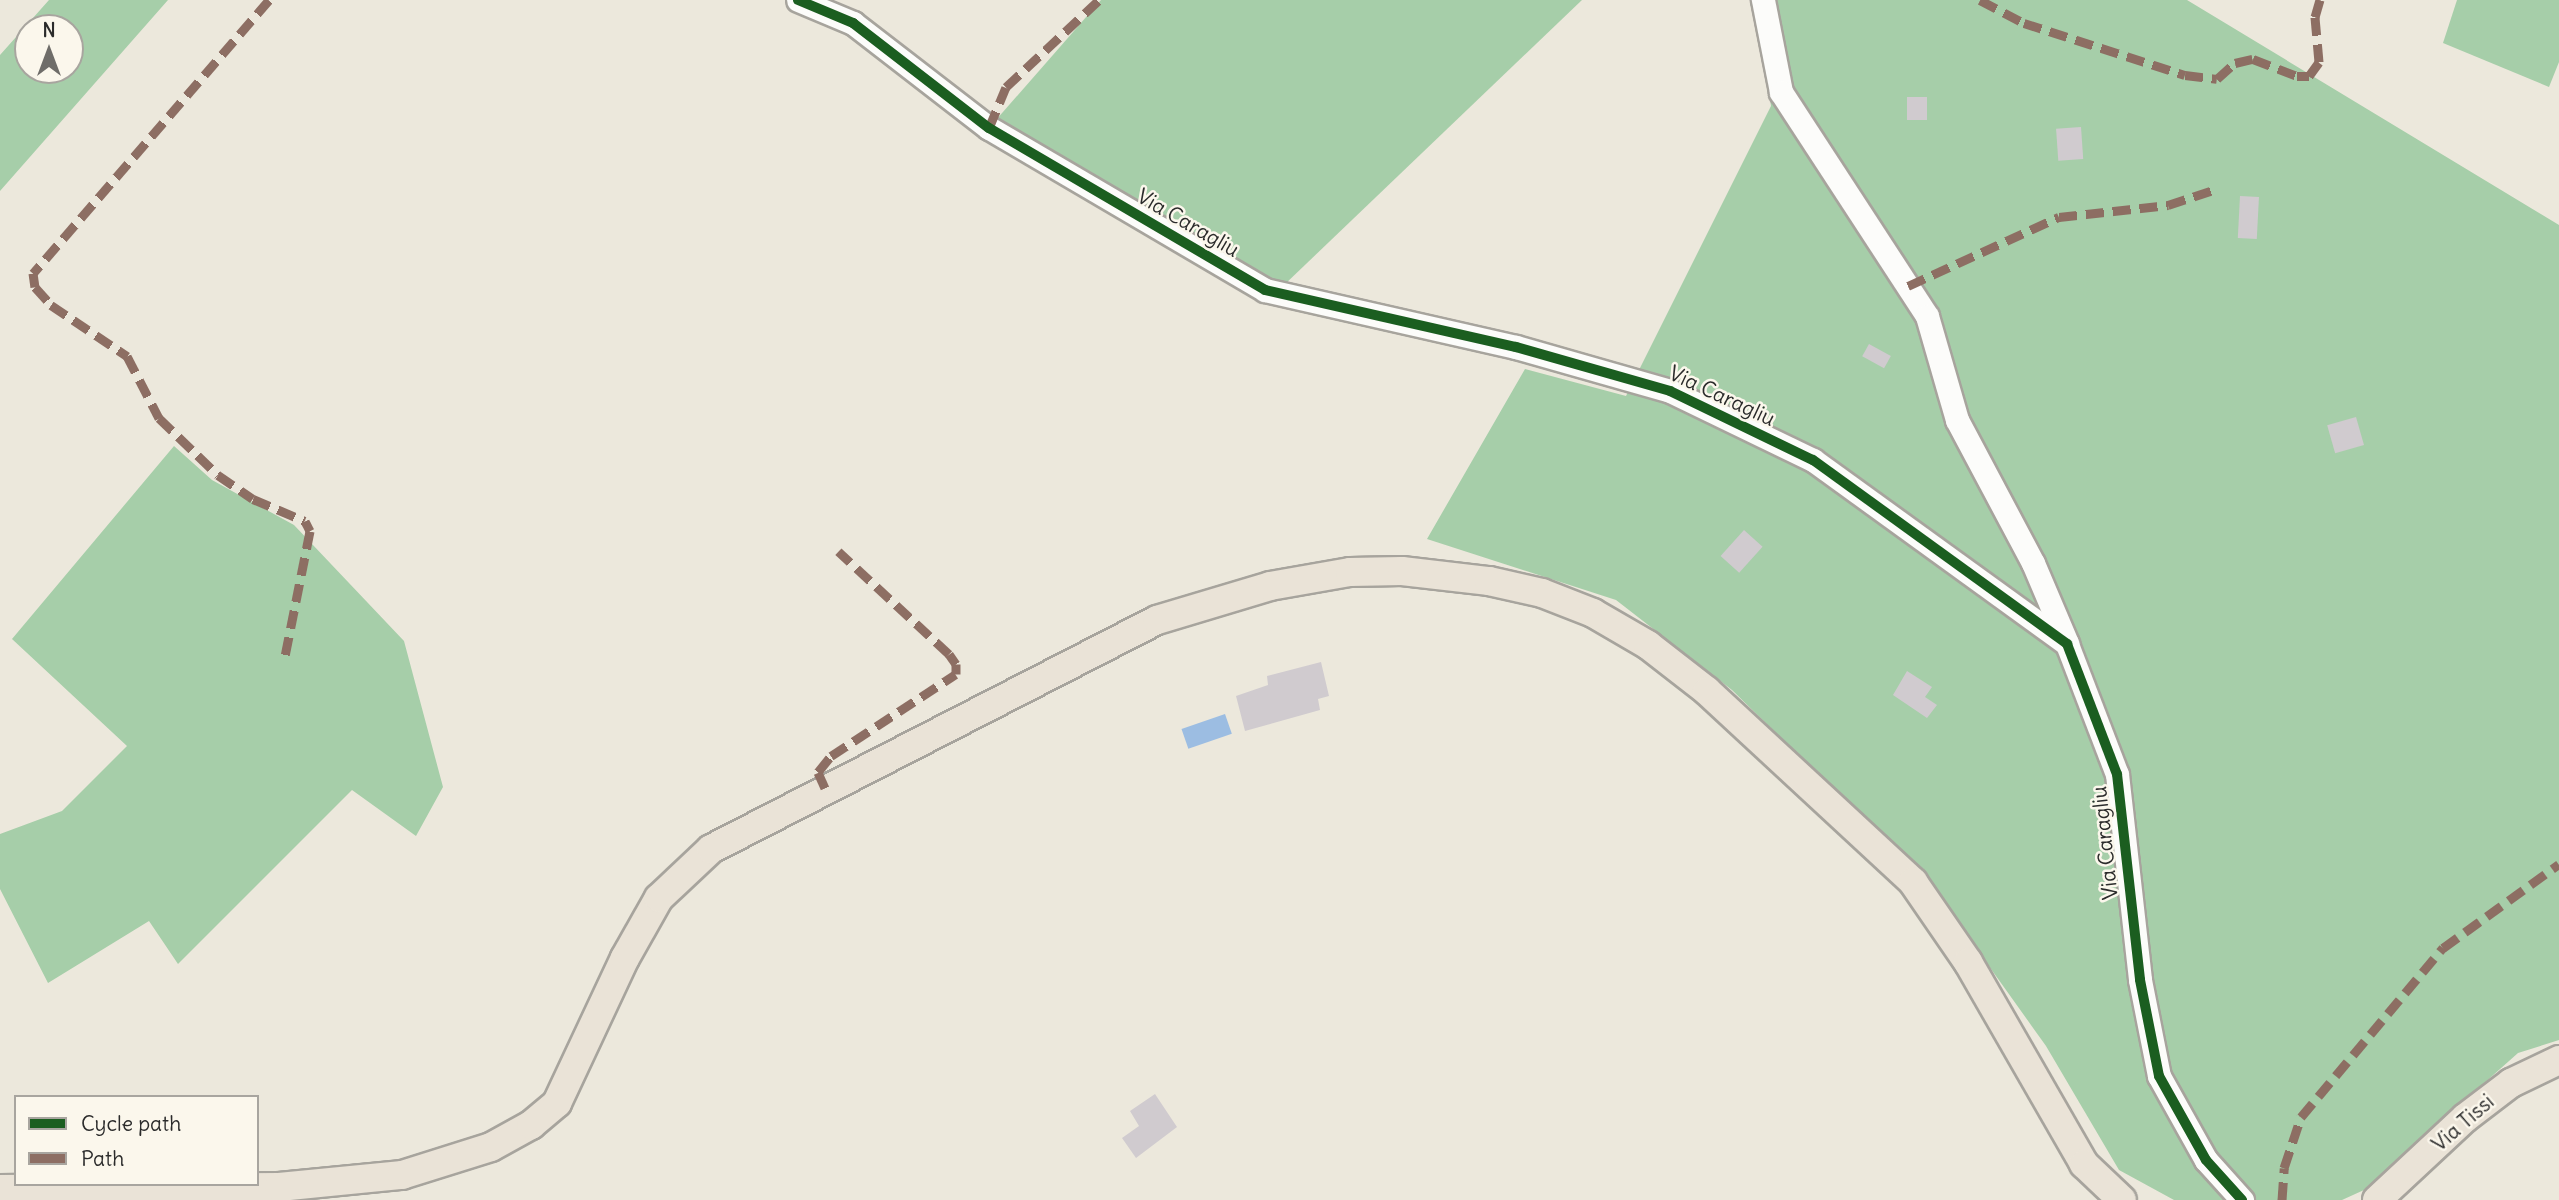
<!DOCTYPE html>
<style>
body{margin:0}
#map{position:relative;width:2559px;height:1200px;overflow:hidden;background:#ece8dc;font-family:Delius,sans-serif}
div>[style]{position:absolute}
.forest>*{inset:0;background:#a6cea9}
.water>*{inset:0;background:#9cbde2;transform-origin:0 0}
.building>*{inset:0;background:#d0cbcf;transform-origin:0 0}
.roads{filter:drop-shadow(2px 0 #a7a49d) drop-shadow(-2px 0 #a7a49d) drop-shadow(0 2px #a7a49d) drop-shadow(0 -2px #a7a49d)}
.minor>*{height:23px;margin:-11.5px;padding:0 11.5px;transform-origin:11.5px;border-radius:11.5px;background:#fcfcfa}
.major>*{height:28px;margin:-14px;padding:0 14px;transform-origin:14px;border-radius:14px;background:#eae3d7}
.quiet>*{height:9px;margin-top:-4.5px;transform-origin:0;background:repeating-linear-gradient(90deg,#8d6e63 0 18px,transparent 0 27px)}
.cycleway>*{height:10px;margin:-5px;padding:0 5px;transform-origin:5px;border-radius:5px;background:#1b5e20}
span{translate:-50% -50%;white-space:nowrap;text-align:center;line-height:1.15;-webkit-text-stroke:5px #fbf7ec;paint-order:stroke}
.street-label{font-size:21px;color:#2b2b2b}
.legend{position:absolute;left:14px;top:1095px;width:245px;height:91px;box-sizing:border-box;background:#fbf7ec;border:2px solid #a8a59f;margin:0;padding:9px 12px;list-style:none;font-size:21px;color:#2b2b2b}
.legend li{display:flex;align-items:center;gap:14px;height:35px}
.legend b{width:35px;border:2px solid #a8a59f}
.north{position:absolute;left:14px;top:14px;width:70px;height:70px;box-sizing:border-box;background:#fbf7ec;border:2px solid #a8a59f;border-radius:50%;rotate:0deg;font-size:19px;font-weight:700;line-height:28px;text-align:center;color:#2b2b2b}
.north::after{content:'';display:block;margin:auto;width:24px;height:32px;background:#6f6d69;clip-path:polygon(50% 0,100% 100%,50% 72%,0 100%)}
</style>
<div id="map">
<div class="forest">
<div style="clip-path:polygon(evenodd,49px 0,168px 0,0 191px,0 55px,49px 0,70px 28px,70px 70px,28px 70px,28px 28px,70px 28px)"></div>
<div style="clip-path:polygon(1101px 0,1582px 0,1283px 286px,1265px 290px,989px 128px)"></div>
<div style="clip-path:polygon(1756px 0,2187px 0,2559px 225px,2559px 1040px,2518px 1053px,2364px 1190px,2342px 1200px,2174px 1200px,2119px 1170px,2046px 1046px,1931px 885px,1732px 690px,1616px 600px,1427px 539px,1525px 369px,1626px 396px,1771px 106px)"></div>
<div style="clip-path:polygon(2457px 0,2559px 0,2559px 62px,2549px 87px,2443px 43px)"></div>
<div style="clip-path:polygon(174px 446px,212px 480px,294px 525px,404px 641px,443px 787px,416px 836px,352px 790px,178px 964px,149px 921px,48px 983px,0 889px,0 834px,62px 811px,127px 746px,12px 639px)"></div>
</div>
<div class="water">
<div style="left:1225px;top:714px;width:21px;height:46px;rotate:71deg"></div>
</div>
<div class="building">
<div style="left:1907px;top:97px;width:20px;height:23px"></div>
<div style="left:2081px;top:127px;width:32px;height:25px;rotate:86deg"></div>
<div style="left:2240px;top:196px;width:19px;height:42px;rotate:3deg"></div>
<div style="left:1869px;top:344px;width:25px;height:14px;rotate:29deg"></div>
<div style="left:2356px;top:417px;width:29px;height:30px;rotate:74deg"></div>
<div style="left:1744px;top:530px;width:25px;height:35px;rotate:42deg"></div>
<div style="clip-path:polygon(1321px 662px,1329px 696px,1318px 699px,1320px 710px,1245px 731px,1236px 696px,1268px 685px,1267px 676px)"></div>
<div style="clip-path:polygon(1907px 671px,1932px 687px,1925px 697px,1937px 705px,1927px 718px,1893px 695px)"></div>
<div style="clip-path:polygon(1155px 1094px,1177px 1127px,1136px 1158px,1122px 1138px,1139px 1126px,1130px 1111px)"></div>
</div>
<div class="roads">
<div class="minor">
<div style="left:798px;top:0;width:60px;rotate:22.7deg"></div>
<div style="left:853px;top:23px;width:172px;rotate:37.7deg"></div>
<div style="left:989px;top:128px;width:320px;rotate:30.4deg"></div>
<div style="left:1265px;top:290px;width:257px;rotate:12.8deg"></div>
<div style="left:1516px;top:347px;width:160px;rotate:15.9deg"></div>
<div style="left:1670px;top:391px;width:159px;rotate:25.8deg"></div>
<div style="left:1813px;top:460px;width:314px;rotate:35.9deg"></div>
<div style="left:2067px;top:644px;width:139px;rotate:69deg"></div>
<div style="left:2117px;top:774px;width:207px;rotate:83.6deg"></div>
<div style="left:2140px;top:980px;width:98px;rotate:78.8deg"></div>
<div style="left:2159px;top:1076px;width:96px;rotate:60.8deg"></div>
<div style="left:2206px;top:1160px;width:54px;rotate:48deg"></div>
<div style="left:1763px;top:0;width:94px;rotate:78.9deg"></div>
<div style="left:1781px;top:92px;width:267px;rotate:56.9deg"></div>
<div style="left:1927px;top:316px;width:108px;rotate:73.9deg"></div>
<div style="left:1957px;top:420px;width:162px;rotate:62deg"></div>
<div style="left:2033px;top:563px;width:87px;rotate:67deg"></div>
</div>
<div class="major">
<div style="left:0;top:1189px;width:279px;rotate:-0.4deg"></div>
<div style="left:279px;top:1187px;width:124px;rotate:-5.6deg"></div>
<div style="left:402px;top:1175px;width:93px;rotate:-17.5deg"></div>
<div style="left:491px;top:1147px;width:46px;rotate:-28.8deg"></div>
<div style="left:531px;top:1125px;width:34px;rotate:-40deg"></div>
<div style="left:557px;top:1103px;width:160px;rotate:-64.9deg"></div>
<div style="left:625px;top:958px;width:69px;rotate:-60.5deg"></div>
<div style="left:659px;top:898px;width:71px;rotate:-43.3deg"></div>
<div style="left:711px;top:849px;width:501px;rotate:-27.18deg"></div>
<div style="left:1157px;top:620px;width:118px;rotate:-16.7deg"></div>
<div style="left:1270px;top:586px;width:81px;rotate:-9.9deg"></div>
<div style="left:1350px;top:572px;width:52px;rotate:-1.1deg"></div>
<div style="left:1402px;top:571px;width:88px;rotate:6.6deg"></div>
<div style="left:1489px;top:581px;width:54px;rotate:12.8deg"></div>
<div style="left:1542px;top:593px;width:55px;rotate:21.4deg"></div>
<div style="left:1593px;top:613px;width:64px;rotate:30.2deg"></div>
<div style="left:1648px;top:645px;width:75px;rotate:37.9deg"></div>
<div style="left:1707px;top:691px;width:281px;rotate:42.8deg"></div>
<div style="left:1913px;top:882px;width:97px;rotate:55.5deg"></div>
<div style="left:1968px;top:962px;width:233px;rotate:60.1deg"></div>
<div style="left:2084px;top:1164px;width:52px;rotate:43.5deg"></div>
<div style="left:2377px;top:1200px;width:120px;rotate:-43deg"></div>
<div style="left:2465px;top:1118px;width:58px;rotate:-37.3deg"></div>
<div style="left:2511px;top:1083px;width:53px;rotate:-25.6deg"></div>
</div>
</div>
<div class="quiet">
<div style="left:269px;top:0;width:361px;rotate:130.8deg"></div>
<div style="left:33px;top:273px;width:14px;rotate:82deg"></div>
<div style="left:35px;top:287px;width:24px;rotate:48deg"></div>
<div style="left:51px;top:305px;width:92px;rotate:33.9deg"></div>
<div style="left:127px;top:356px;width:70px;rotate:62.7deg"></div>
<div style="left:159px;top:418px;width:82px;rotate:44deg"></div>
<div style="left:218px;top:475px;width:42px;rotate:34.4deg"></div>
<div style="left:253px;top:499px;width:56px;rotate:22.9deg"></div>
<div style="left:305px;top:521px;width:11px;rotate:63deg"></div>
<div style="left:310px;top:531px;width:127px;rotate:101.3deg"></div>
<div style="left:1980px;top:0;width:50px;rotate:27.6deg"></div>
<div style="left:2024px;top:23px;width:169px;rotate:17.9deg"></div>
<div style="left:2185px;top:75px;width:32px;rotate:7deg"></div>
<div style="left:2217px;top:79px;width:24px;rotate:-42deg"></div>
<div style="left:2235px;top:63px;width:18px;rotate:-13deg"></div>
<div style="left:2253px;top:59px;width:47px;rotate:21.1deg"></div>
<div style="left:2297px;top:76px;width:12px"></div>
<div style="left:2309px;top:76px;width:17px;rotate:-54deg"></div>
<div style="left:2319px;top:62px;width:45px;rotate:-95.1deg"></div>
<div style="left:2315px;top:17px;width:18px;rotate:-74deg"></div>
<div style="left:989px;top:128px;width:44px;rotate:-67.5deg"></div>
<div style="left:1006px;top:87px;width:127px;rotate:-43.1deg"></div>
<div style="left:1908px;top:286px;width:166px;rotate:-24.6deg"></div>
<div style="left:2059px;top:217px;width:110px;rotate:-6.3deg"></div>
<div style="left:2168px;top:205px;width:47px;rotate:-18.4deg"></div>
<div style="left:825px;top:788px;width:17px;rotate:-114deg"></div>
<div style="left:818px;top:772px;width:21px;rotate:-51deg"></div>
<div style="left:831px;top:756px;width:149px;rotate:-33.3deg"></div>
<div style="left:956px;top:674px;width:10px;rotate:-90deg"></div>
<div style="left:956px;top:664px;width:12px;rotate:-125deg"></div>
<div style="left:949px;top:654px;width:151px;rotate:-137.1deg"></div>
<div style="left:2282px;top:1200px;width:32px;rotate:-86deg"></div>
<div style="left:2284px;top:1168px;width:54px;rotate:-71.6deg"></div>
<div style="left:2301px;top:1117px;width:221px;rotate:-50deg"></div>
<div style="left:2443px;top:948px;width:143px;rotate:-35.9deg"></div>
</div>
<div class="cycleway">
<div style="left:798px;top:0;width:60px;rotate:22.7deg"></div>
<div style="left:853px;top:23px;width:172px;rotate:37.7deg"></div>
<div style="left:989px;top:128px;width:320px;rotate:30.4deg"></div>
<div style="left:1265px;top:290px;width:257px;rotate:12.8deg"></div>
<div style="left:1516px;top:347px;width:160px;rotate:15.9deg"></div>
<div style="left:1670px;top:391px;width:159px;rotate:25.8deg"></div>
<div style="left:1813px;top:460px;width:314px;rotate:35.9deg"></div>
<div style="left:2067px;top:644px;width:139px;rotate:69deg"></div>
<div style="left:2117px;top:774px;width:207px;rotate:83.6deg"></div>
<div style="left:2140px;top:980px;width:98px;rotate:78.8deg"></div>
<div style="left:2159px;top:1076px;width:96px;rotate:60.8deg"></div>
<div style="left:2206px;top:1160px;width:54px;rotate:48deg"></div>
</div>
<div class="street-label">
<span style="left:1188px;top:223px;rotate:30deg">Via Caragliu</span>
<span style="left:1722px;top:396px;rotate:25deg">Via Caragliu</span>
<span style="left:2105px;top:843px;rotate:-96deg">Via Caragliu</span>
<span style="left:2463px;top:1123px;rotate:-41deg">Via Tissi</span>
</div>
<ul class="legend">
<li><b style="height:9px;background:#1b5e20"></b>Cycle path</li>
<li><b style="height:9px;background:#8d6e63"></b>Path</li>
</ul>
<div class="north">N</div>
</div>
